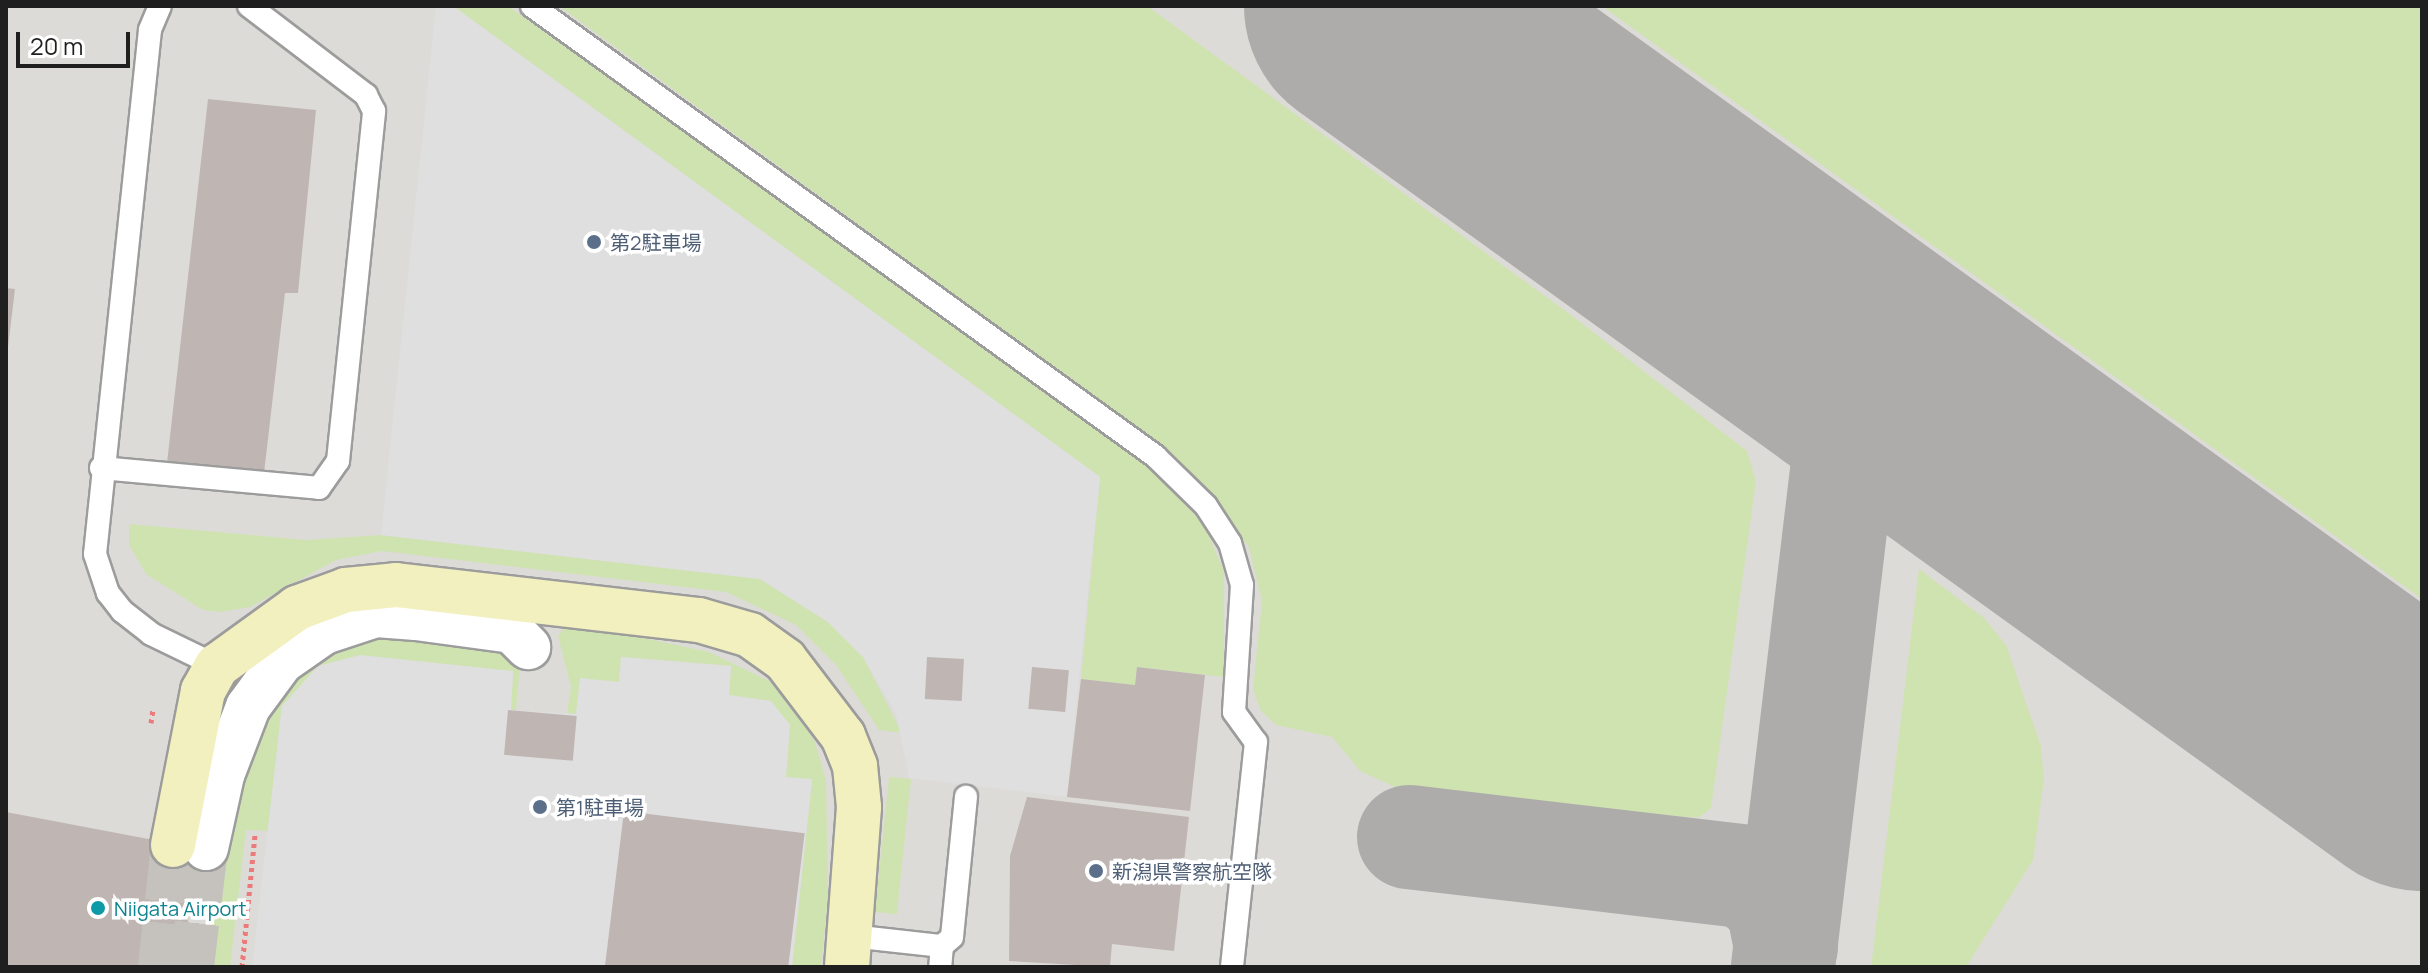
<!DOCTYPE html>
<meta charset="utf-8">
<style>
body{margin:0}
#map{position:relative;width:2428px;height:973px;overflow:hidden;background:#eeebe6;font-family:Manrope,"Noto Sans JP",sans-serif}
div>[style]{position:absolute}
.airport>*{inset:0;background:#dddbd7;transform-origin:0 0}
.grass>*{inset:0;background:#cfe3b1;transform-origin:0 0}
.parking>*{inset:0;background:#dfdfdf}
.taxiway>*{height:104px;margin:-52px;padding:0 52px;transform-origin:52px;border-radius:52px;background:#aeacaa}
.runway>*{height:258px;margin:-129px;padding:0 129px;transform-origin:129px;border-radius:129px;background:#aeacaa}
.building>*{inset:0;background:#bfb6b3;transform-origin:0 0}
.street-tunnel>*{height:44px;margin-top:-22px;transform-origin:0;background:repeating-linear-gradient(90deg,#c5c2be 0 44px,transparent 0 66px)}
.secondary-tunnel>*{height:44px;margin-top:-22px;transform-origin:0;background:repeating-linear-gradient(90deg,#c5c2be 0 44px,transparent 0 66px)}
.path>*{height:5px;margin-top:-2.5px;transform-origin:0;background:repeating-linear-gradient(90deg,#ec7a7a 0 4px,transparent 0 8px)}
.roads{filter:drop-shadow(2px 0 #9c9c9c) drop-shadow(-2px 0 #9c9c9c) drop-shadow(0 2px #9c9c9c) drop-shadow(0 -2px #9c9c9c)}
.lane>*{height:22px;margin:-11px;padding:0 11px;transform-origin:11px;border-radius:11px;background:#fff}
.street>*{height:44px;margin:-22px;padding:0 22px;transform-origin:22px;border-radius:22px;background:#fff}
.secondary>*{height:44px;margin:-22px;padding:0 22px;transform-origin:22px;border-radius:22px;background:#f3f0bf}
.dots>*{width:22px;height:22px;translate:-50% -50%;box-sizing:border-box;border:4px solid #fff;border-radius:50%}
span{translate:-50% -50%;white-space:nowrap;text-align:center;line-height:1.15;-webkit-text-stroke:7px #fff;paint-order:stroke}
.service-label{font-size:20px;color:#4e5e75}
.left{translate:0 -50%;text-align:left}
.culture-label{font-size:20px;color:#0d838f}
.frame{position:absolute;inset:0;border:8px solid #1f1f1f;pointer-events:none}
.scale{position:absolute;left:16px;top:32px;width:114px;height:36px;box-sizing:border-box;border:4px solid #1f1f1f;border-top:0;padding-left:10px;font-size:24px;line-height:28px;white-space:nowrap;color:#1f1f1f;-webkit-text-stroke:6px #fff;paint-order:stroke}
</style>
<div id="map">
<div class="airport">
<div style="left:6px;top:6px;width:2416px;height:961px"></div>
</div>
<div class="grass">
<div style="clip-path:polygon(453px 6px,508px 6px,1147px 464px,1205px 526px,1224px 572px,1224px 677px,1138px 667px,1135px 685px,1081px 679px,1100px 477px)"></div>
<div style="clip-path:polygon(559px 6px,1147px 6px,1575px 318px,1747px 451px,1756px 481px,1711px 808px,1700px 817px,1684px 817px,1395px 787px,1360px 771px,1332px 737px,1276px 725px,1261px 711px,1253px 689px,1262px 601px,1249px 547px,1173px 454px)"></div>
<div style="clip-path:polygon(1602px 6px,2422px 6px,2422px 599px)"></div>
<div style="clip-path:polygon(129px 524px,305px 540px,381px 535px,760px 579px,828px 622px,863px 657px,902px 733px,879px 730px,836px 665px,796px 625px,726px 592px,382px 551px,336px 560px,250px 607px,220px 612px,203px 610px,146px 574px,129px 545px)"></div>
<div style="clip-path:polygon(1919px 569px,1984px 618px,2006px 645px,2041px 746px,2044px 779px,2033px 860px,1966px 967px,1871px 967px)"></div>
<div style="clip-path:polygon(569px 622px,709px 652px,769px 681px,792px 702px,815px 742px,826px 780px,828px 896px,821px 967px,792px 967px,812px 780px,786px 778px,729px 695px,731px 666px,622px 657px,620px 682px,577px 714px,567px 713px,571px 687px,558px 636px)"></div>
<div style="clip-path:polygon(368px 633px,500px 643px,520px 665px,516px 710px,511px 710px,513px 671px,282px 706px,268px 831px,246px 830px,230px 967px,204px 967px,226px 818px,280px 681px)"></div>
<div style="left:911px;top:779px;width:136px;height:22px;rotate:96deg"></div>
</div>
<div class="parking">
<div style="clip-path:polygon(436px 6px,453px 6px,1100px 477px,1067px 797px,909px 778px,896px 714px,863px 657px,828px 622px,760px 579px,381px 535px)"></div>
<div style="clip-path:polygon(360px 655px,513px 671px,511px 710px,576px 714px,580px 678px,619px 682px,621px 657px,731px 666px,729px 695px,771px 701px,790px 725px,786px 777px,812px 779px,792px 967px,252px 967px,282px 706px,318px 666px)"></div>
</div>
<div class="taxiway">
<div style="left:1748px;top:273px;width:111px;rotate:43.9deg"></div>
<div style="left:1828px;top:350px;width:58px;rotate:67.8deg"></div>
<div style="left:1850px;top:404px;width:567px;rotate:96.79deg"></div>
<div style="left:1409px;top:837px;width:342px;rotate:6.7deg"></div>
<div style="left:1749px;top:877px;width:38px;rotate:42deg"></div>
<div style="left:1777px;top:902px;width:45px;rotate:78.4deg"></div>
</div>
<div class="runway">
<div style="left:1373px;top:6px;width:1293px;rotate:35.78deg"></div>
</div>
<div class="building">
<div style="clip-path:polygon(208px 99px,316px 110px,298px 293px,285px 293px,264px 473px,167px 463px)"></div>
<div style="clip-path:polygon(6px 288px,15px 289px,8px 347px,6px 347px)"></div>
<div style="left:927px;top:657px;width:37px;height:42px;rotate:3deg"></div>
<div style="left:1032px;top:667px;width:37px;height:42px;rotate:5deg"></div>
<div style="clip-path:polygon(1137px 667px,1205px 675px,1190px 811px,1067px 797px,1081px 679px,1135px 685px)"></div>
<div style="left:508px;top:710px;width:69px;height:45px;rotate:5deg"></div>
<div style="clip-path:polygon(1027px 797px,1189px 817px,1174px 951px,1112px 944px,1110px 967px,1009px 961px,1010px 856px)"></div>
<div style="left:624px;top:811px;width:182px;height:157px;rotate:7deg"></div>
<div style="clip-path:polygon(6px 812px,196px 848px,183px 967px,6px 967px)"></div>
</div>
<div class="street-tunnel">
<div style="left:192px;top:967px;width:120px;rotate:-83.3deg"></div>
</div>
<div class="secondary-tunnel">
<div style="left:160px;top:967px;width:123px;rotate:-83.9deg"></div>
</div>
<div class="path">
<div style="left:151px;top:723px;width:14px;rotate:-82deg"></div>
<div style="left:242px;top:967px;width:134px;rotate:-84.4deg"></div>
</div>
<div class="roads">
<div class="lane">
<div style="left:160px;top:6px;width:26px;rotate:113deg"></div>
<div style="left:150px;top:30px;width:527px;rotate:95.99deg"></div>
<div style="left:95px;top:554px;width:41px;rotate:71.6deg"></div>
<div style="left:108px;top:593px;width:23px;rotate:52deg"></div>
<div style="left:122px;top:611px;width:37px;rotate:38deg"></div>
<div style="left:151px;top:634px;width:73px;rotate:25.9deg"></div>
<div style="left:532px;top:6px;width:769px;rotate:35.84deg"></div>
<div style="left:1155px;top:456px;width:71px;rotate:44.4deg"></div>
<div style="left:1206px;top:506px;width:44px;rotate:57deg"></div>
<div style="left:1230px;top:543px;width:44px;rotate:74.1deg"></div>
<div style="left:1242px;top:585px;width:127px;rotate:93.6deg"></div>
<div style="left:1234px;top:712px;width:37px;rotate:54deg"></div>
<div style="left:1256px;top:742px;width:226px;rotate:96.1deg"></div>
<div style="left:101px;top:468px;width:219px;rotate:5.2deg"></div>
<div style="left:319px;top:488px;width:33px;rotate:-55deg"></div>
<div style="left:338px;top:461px;width:352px;rotate:-84.1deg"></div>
<div style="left:374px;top:111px;width:18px;rotate:-117deg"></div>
<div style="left:366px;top:95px;width:147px;rotate:-142.7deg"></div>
<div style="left:851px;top:936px;width:92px;rotate:6.3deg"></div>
<div style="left:942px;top:946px;width:21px;rotate:95deg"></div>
<div style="left:942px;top:946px;width:13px;rotate:-42deg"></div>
<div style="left:952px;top:937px;width:141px;rotate:-84.3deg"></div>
</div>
<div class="street">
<div style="left:206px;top:848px;width:75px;rotate:-77.6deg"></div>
<div style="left:222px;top:775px;width:73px;rotate:-69.1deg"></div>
<div style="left:248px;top:707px;width:56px;rotate:-53.7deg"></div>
<div style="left:281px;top:662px;width:52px;rotate:-34.9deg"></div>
<div style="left:324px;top:632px;width:55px;rotate:-18.1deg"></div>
<div style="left:376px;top:615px;width:40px;rotate:4.3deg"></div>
<div style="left:416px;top:618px;width:97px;rotate:7.7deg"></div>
<div style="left:512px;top:631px;width:23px;rotate:45deg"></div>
</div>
<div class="secondary">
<div style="left:173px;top:845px;width:157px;rotate:-79deg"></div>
<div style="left:203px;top:691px;width:29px;rotate:-61deg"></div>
<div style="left:217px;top:666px;width:99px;rotate:-35.9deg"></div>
<div style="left:297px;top:608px;width:52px;rotate:-20.2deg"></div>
<div style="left:346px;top:590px;width:50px;rotate:-5.7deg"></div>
<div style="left:396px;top:585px;width:305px;rotate:6.6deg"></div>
<div style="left:699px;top:620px;width:53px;rotate:16.4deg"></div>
<div style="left:750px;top:635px;width:43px;rotate:35.5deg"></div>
<div style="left:785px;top:660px;width:96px;rotate:52.7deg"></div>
<div style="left:843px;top:736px;width:32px;rotate:68deg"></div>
<div style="left:855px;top:766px;width:41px;rotate:84.4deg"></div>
<div style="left:859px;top:807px;width:160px;rotate:94.3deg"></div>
</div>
</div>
<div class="dots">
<div style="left:594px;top:242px;background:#5c6f8a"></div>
<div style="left:540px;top:807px;background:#5c6f8a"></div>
<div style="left:1096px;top:871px;background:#5c6f8a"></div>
<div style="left:98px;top:908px;background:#0f9aa8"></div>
</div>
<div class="service-label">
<span class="left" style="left:610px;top:242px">第2駐車場</span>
<span class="left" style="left:556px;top:807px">第1駐車場</span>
<span class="left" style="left:1112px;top:871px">新潟県警察航空隊</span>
</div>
<div class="culture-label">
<span class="left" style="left:114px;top:908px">Niigata Airport</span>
</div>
<div class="frame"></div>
<div class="scale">20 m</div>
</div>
